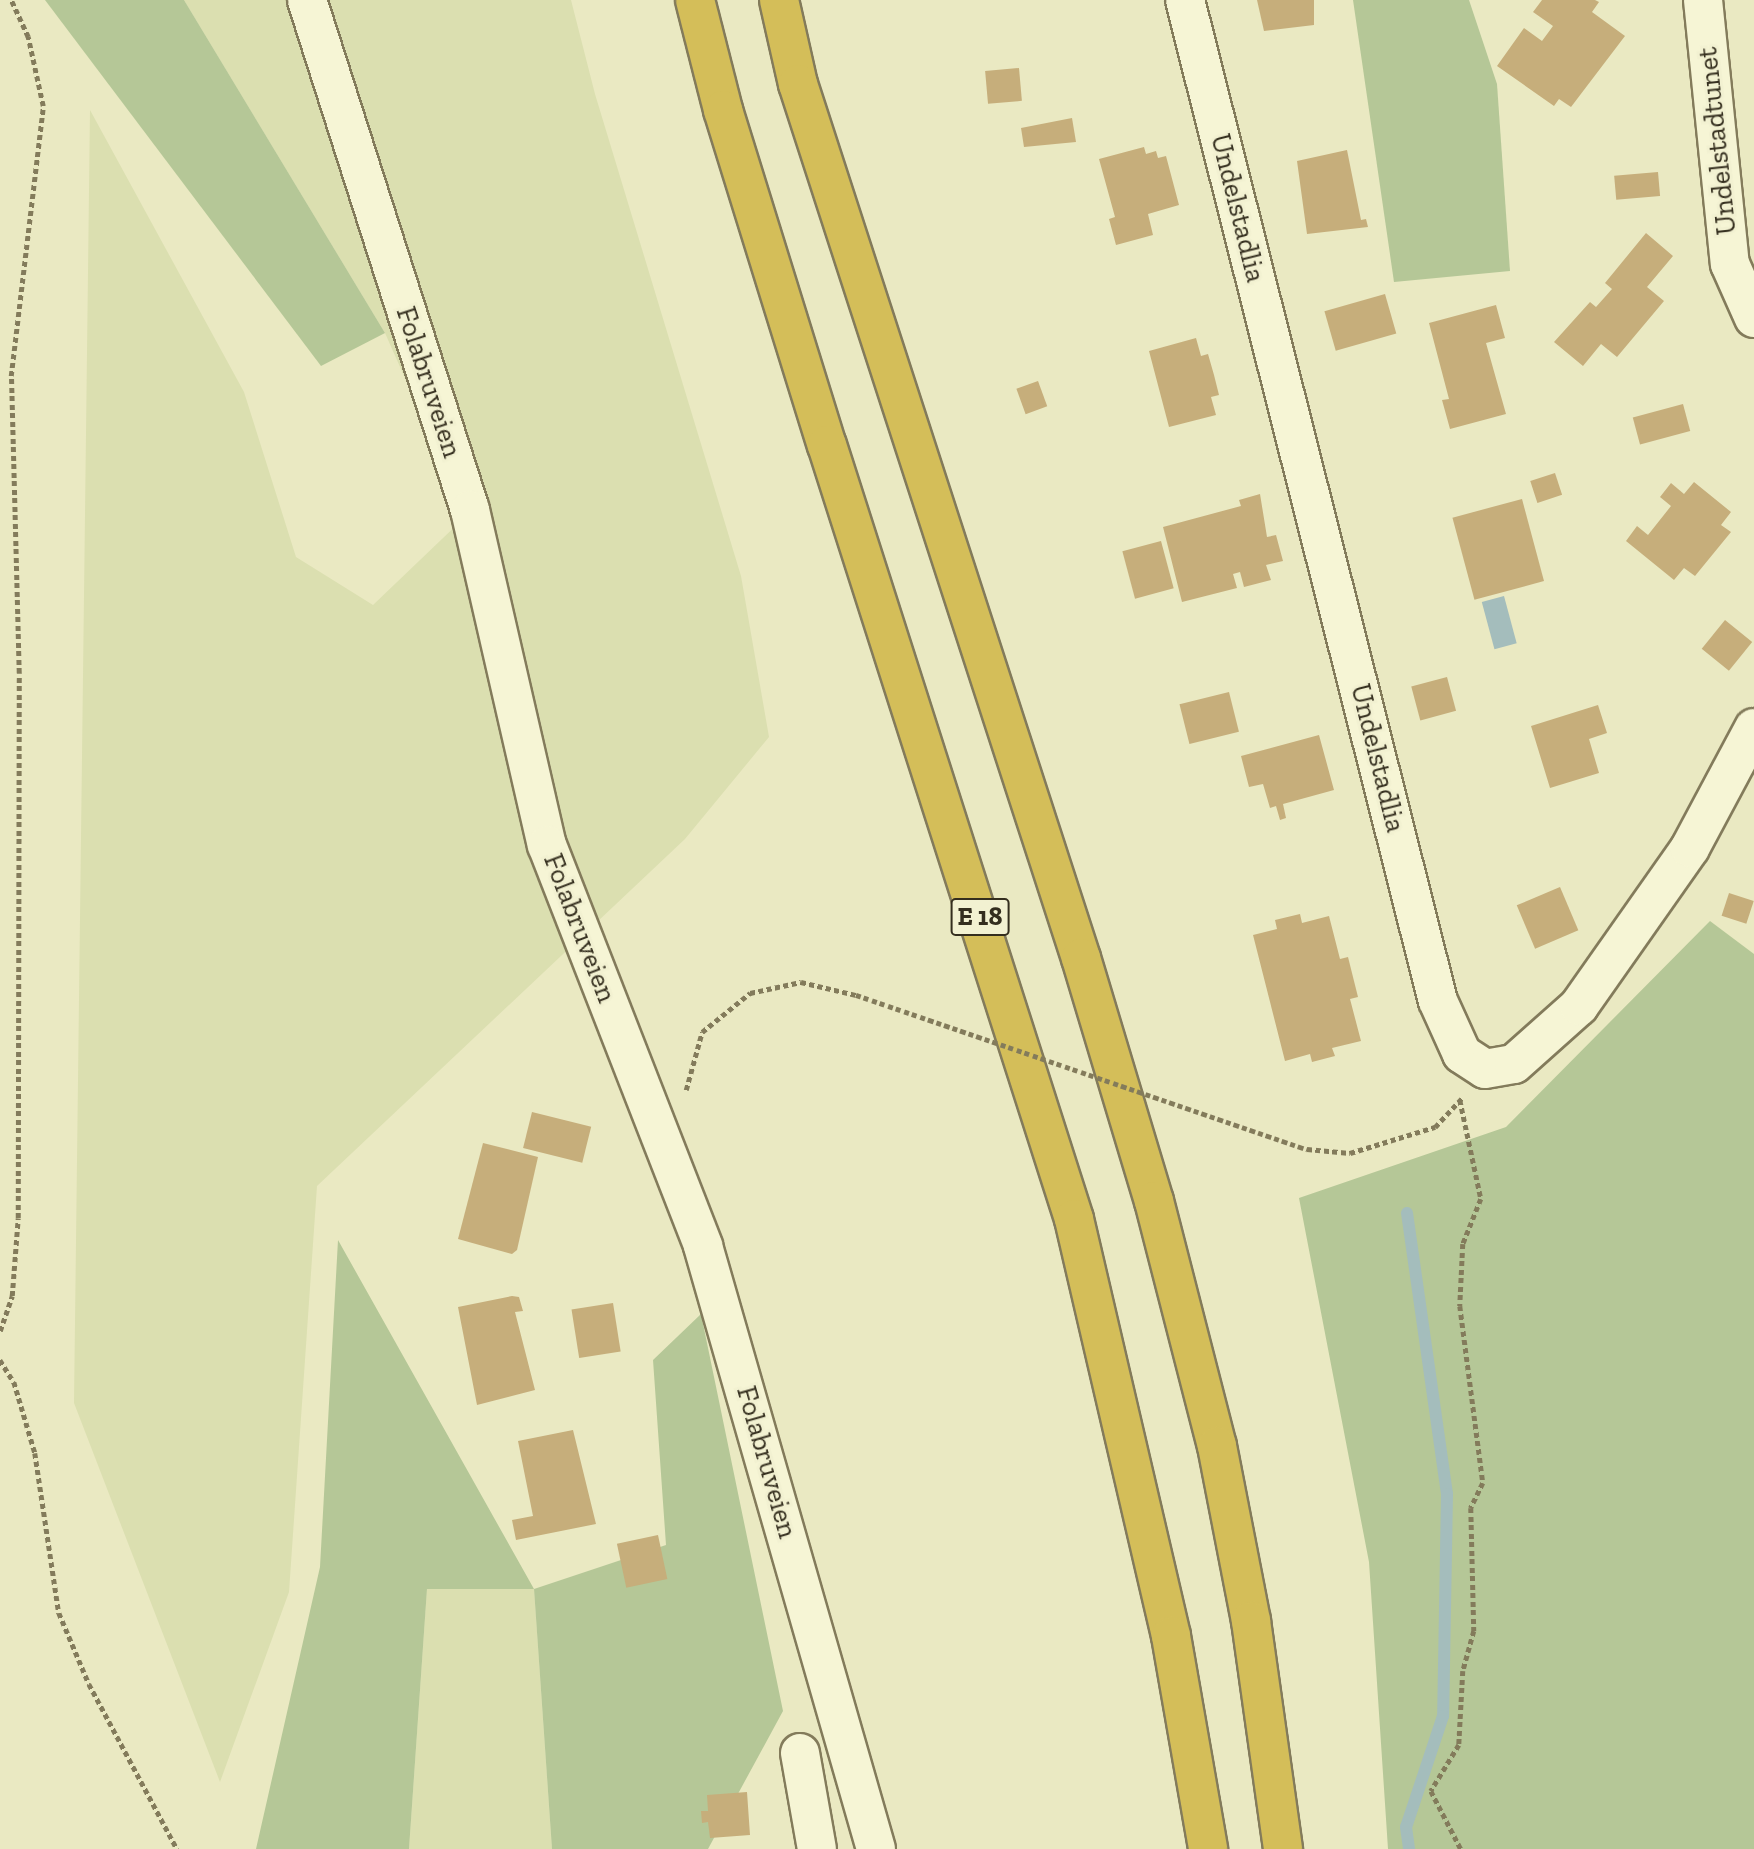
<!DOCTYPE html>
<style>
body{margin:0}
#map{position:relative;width:1754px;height:1849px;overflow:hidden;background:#eae9c2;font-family:"Zilla Slab",serif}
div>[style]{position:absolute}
.farmland>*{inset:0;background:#dbdfb0}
.green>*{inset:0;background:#b5c797}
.water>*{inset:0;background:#a4bdbc;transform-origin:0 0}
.stream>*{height:12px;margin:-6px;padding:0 6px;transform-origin:6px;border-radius:6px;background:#a4bdbc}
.building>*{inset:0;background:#c6ae7b;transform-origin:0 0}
.path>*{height:4.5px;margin-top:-2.25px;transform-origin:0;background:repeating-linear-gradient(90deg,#837b5b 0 5px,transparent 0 8.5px)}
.roads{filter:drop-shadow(2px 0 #837b5b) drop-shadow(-2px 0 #837b5b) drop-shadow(0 2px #837b5b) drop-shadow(0 -2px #837b5b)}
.street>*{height:38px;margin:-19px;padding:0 19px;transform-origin:19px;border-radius:19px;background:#f6f5d5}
.highway>*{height:38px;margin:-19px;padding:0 19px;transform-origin:19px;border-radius:19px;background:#d4be59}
.path-bridge>*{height:4.5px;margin-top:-2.25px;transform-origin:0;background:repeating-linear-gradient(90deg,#837b5b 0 5px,transparent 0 8.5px)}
span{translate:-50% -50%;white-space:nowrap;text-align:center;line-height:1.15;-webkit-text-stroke:6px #f2f1d1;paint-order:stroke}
.shield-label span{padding:2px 5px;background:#f2f1d1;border:2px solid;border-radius:5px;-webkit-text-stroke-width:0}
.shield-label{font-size:26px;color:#342e1e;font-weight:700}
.street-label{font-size:28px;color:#342e1e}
</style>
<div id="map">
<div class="farmland">
<div style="clip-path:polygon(184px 0,571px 0,595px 94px,741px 576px,769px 737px,685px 839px,317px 1186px,289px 1592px,220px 1782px,74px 1403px,90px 110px,244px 392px,296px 557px,373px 605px,466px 516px,385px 333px)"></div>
<div style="clip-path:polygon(427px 1589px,534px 1589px,552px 1849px,409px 1849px)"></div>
</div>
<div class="green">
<div style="clip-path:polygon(45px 0,184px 0,385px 333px,321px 366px)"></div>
<div style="clip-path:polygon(1353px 0,1469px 0,1497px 84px,1510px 271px,1394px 282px)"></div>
<div style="clip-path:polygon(1710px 921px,1754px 954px,1754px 1849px,1388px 1849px,1369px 1562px,1299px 1198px,1506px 1127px)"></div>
<div style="clip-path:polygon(338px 1240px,534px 1589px,666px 1545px,653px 1360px,701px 1314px,783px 1711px,708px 1849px,552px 1849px,534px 1589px,427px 1589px,409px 1849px,256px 1849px,320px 1567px)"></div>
</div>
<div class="water">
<div style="left:1504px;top:596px;width:49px;height:23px;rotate:75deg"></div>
</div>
<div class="stream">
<div style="left:1407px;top:1213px;width:284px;rotate:81.9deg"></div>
<div style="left:1447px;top:1494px;width:222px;rotate:91deg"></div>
<div style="left:1443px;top:1716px;width:117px;rotate:108.4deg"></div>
<div style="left:1406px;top:1827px;width:22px;rotate:82deg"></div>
</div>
<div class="building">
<div style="clip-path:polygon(1257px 0,1314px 0,1314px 25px,1264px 31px)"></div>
<div style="clip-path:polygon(1542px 0,1595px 0,1599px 2px,1592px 12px,1625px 36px,1571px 107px,1559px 99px,1554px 106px,1497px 66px,1524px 28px,1542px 41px,1553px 26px,1533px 12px)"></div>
<div style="left:1019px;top:68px;width:33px;height:34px;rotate:85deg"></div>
<div style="clip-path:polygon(1072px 118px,1076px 142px,1024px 147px,1021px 128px)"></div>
<div style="clip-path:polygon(1144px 147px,1146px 154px,1156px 151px,1158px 158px,1166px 156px,1179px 205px,1148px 214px,1153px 235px,1116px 245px,1109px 219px,1115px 217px,1099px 159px)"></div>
<div style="clip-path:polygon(1347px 150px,1361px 220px,1366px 219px,1368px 227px,1307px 234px,1297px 161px)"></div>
<div style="left:1658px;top:172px;width:24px;height:44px;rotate:85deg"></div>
<div style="clip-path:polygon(1646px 233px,1673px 256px,1647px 287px,1664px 301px,1617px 357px,1601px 344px,1583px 366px,1554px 342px,1590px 302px,1596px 307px,1612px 289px,1605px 283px)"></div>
<div style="left:1385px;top:294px;width:41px;height:63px;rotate:74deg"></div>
<div style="clip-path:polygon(1496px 305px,1505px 338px,1486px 343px,1506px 414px,1450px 429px,1442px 400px,1449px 399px,1429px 323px)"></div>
<div style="clip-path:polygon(1196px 338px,1201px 356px,1208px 354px,1214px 375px,1219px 395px,1211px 397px,1216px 415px,1169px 427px,1149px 351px)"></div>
<div style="left:1038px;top:381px;width:27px;height:23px;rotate:70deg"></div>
<div style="left:1683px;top:404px;width:28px;height:52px;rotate:75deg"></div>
<div style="left:1555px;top:473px;width:23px;height:26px;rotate:72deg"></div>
<div style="clip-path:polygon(1694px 482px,1731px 512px,1721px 525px,1731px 532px,1695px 576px,1684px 568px,1674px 580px,1626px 541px,1637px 526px,1648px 535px,1671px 506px,1660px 497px,1671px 483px,1684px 494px)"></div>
<div style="clip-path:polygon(1260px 494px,1267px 537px,1276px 535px,1283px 561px,1266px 565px,1271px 580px,1244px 587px,1240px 572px,1233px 574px,1237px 588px,1182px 602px,1163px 527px,1241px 506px,1239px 500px)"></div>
<div style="left:1522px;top:499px;width:85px;height:72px;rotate:75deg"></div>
<div style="left:1161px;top:541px;width:49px;height:40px;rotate:75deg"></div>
<div style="left:1725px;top:620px;width:35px;height:37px;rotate:39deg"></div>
<div style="left:1447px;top:677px;width:35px;height:37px;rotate:75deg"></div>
<div style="left:1229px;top:692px;width:41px;height:51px;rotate:76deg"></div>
<div style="clip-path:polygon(1598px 705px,1607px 733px,1589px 739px,1599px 773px,1550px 788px,1531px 726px)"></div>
<div style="clip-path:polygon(1319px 735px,1334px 790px,1283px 804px,1286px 818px,1280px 820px,1276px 806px,1270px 808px,1263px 784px,1249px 787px,1241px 756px)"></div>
<div style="left:1560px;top:887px;width:47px;height:47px;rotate:67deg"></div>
<div style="left:1729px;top:893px;width:26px;height:24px;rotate:18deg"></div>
<div style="clip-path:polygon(1300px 914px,1302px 923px,1329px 916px,1340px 959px,1348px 957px,1358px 997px,1350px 999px,1361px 1041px,1332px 1048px,1335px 1056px,1312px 1062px,1310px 1054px,1285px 1061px,1253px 935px,1277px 929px,1275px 920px)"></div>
<div style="left:532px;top:1112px;width:61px;height:37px;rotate:14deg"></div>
<div style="clip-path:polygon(483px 1143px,538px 1157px,517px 1250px,512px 1254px,458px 1239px)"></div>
<div style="clip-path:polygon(512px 1296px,519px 1297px,523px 1311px,515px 1312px,535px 1390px,477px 1405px,458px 1307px)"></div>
<div style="left:613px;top:1303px;width:49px;height:42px;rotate:81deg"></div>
<div style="clip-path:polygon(573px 1430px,596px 1524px,516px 1540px,512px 1520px,533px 1516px,518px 1441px)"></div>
<div style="left:658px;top:1535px;width:45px;height:42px;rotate:78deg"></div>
<div style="clip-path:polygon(747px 1792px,750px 1835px,710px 1838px,708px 1822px,702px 1823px,701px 1811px,708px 1811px,707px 1795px)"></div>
</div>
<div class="path">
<div style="left:686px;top:1090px;width:60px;rotate:-74.6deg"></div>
<div style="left:702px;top:1032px;width:62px;rotate:-39.1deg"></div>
<div style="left:750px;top:993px;width:52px;rotate:-12.2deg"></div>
<div style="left:801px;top:982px;width:57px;rotate:13.3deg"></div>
<div style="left:1460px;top:1100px;width:101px;rotate:78deg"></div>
<div style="left:1481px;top:1199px;width:48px;rotate:111.8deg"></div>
<div style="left:1463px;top:1244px;width:62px;rotate:92.8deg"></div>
<div style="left:1460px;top:1306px;width:178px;rotate:82.6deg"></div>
<div style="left:1483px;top:1483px;width:28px;rotate:116deg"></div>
<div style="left:1471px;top:1508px;width:123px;rotate:88.6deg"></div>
<div style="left:1474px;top:1631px;width:41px;rotate:105.4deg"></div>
<div style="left:1463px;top:1671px;width:74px;rotate:93.1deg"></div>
<div style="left:1459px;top:1745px;width:54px;rotate:121.3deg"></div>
<div style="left:1431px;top:1791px;width:65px;rotate:62.7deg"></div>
<div style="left:1307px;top:1149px;width:43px;rotate:5.3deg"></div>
<div style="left:1350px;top:1153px;width:89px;rotate:-17deg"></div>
<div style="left:1435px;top:1127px;width:40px;rotate:-47deg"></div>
<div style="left:0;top:1331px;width:37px;rotate:-71deg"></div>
<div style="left:12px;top:1296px;width:78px;rotate:-85.6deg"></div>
<div style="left:18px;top:1218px;width:545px;rotate:-89.89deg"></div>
<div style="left:19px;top:673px;width:297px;rotate:-91.5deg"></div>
<div style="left:11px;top:376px;width:272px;rotate:-83.2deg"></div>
<div style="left:43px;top:106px;width:71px;rotate:-102.3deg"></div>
<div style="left:28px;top:37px;width:41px;rotate:-114.7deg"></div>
<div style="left:0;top:1360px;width:26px;rotate:58deg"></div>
<div style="left:14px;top:1382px;width:74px;rotate:73.5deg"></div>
<div style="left:35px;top:1453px;width:162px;rotate:81.5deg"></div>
<div style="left:59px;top:1613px;width:77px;rotate:67.1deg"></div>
<div style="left:89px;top:1684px;width:187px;rotate:61.9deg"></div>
</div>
<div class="roads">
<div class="street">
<div style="left:307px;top:0;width:535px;rotate:72.28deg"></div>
<div style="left:470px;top:510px;width:344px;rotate:77.1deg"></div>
<div style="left:547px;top:845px;width:430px;rotate:68.7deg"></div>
<div style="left:703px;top:1246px;width:627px;rotate:73.99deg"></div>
<div style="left:1185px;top:0;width:1032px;rotate:75.82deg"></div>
<div style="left:1438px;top:1001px;width:58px;rotate:65.6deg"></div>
<div style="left:1462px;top:1054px;width:27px;rotate:33deg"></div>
<div style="left:1485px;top:1069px;width:29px;rotate:-10deg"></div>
<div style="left:1514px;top:1064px;width:87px;rotate:-41.7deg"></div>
<div style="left:1579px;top:1006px;width:193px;rotate:-54.9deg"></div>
<div style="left:1690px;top:848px;width:136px;rotate:-61.9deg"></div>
<div style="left:1703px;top:0;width:265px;rotate:84.2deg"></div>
<div style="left:1730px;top:264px;width:59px;rotate:66deg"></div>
<div style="left:800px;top:1753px;width:97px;rotate:80deg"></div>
</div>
<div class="highway">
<div style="left:695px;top:0;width:114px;rotate:75.7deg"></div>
<div style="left:723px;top:110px;width:351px;rotate:72.8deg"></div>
<div style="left:827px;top:445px;width:812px;rotate:72.3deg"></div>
<div style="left:1074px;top:1219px;width:428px;rotate:76.9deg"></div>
<div style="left:1171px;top:1636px;width:216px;rotate:80.1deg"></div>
<div style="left:779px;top:0;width:86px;rotate:77.3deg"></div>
<div style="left:798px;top:84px;width:919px;rotate:72.06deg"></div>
<div style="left:1081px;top:958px;width:254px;rotate:73.3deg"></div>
<div style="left:1154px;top:1201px;width:253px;rotate:75.6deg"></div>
<div style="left:1217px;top:1446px;width:178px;rotate:79deg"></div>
<div style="left:1251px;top:1621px;width:230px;rotate:82deg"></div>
</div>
</div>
<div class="path-bridge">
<div style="left:856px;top:995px;width:477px;rotate:18.9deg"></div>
</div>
<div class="shield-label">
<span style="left:980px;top:917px">E 18</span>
</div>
<div class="street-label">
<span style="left:1717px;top:141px;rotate:-96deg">Undelstadtunet</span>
<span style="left:1238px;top:208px;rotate:76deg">Undelstadlia</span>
<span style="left:429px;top:382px;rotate:72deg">Folabruveien</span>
<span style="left:1378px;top:758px;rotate:76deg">Undelstadlia</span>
<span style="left:580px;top:928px;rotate:69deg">Folabruveien</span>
<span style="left:767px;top:1462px;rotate:74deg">Folabruveien</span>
</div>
</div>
